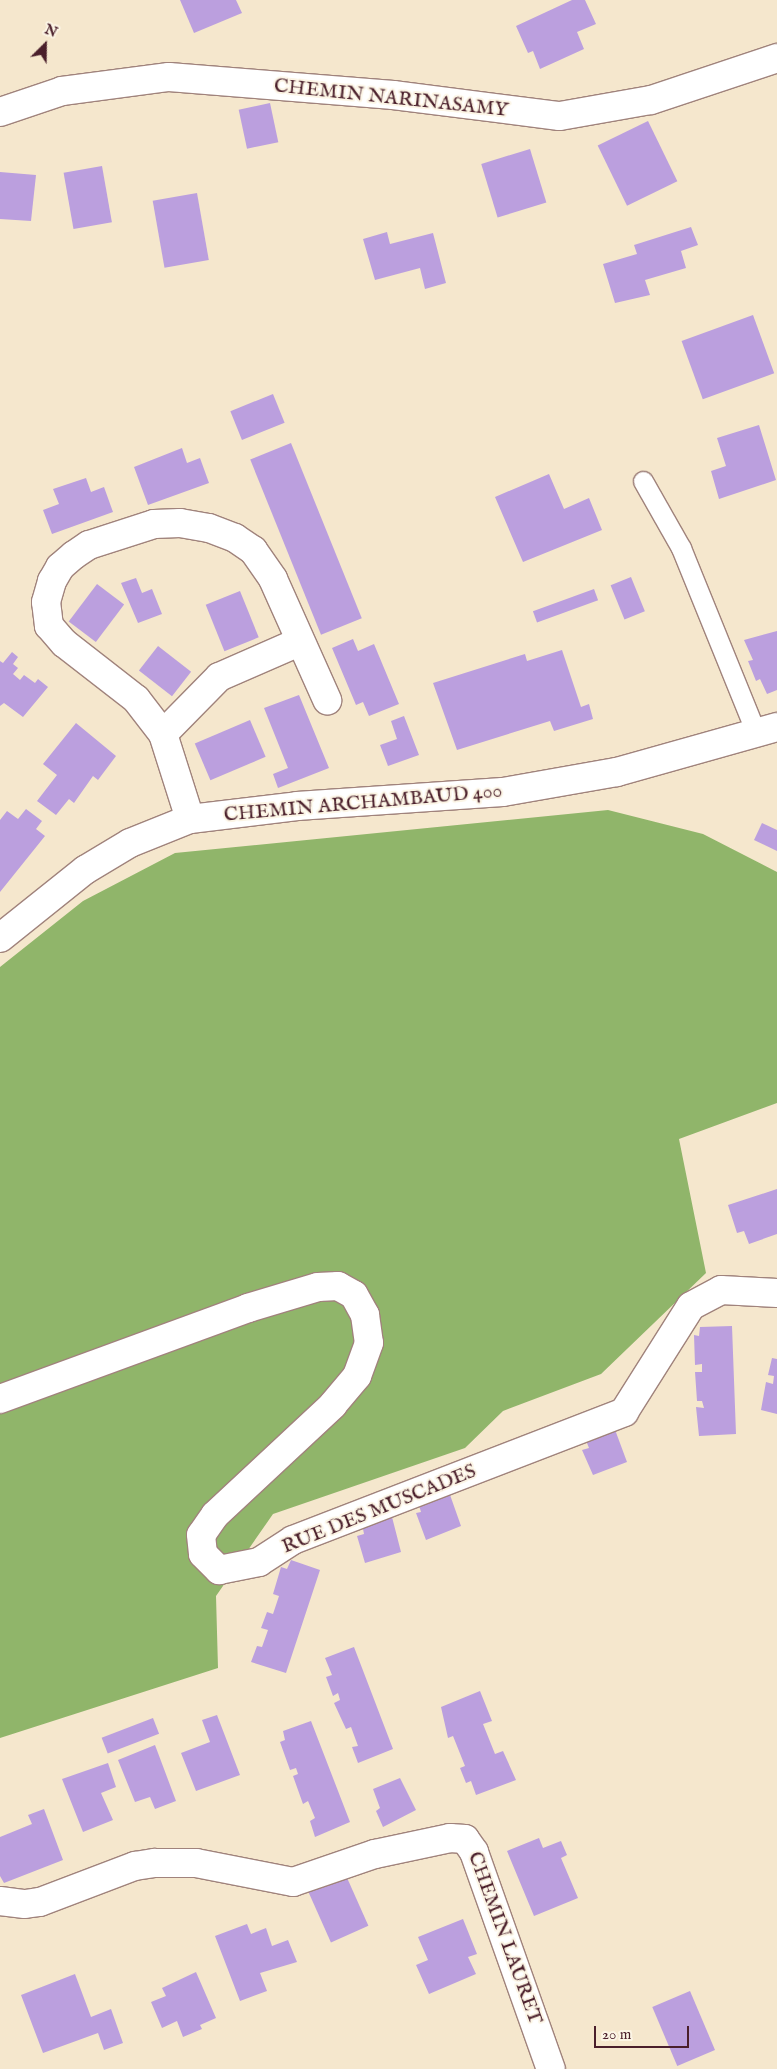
<!DOCTYPE html>
<style>
body{margin:0}
#map{position:relative;width:777px;height:2069px;overflow:hidden;background:#f5e7cd;font-family:"IM FELL English",serif}
div>[style]{position:absolute}
.forest>*{inset:0;background:#90b56a}
.building>*{inset:0;background:#bb9fde;transform-origin:0 0}
.roads{filter:drop-shadow(1px 0 #a0837c) drop-shadow(-1px 0 #a0837c) drop-shadow(0 1px #a0837c) drop-shadow(0 -1px #a0837c)}
.lane>*{height:19px;margin:-9.5px;padding:0 9.5px;transform-origin:9.5px;border-radius:9.5px;background:#fff}
.street>*{height:28px;margin:-14px;padding:0 14px;transform-origin:14px;border-radius:14px;background:#fff}
span{translate:-50% -50%;white-space:nowrap;text-align:center;line-height:1.15;-webkit-text-stroke:4px #fcf5e5;paint-order:stroke}
.street-label{font-size:20px;color:#4a1f2b}
.north{position:absolute;left:20px;top:20px;width:50px;height:50px;-webkit-text-stroke:4px #fcf5e5;paint-order:stroke;rotate:23deg;font-size:14px;font-weight:700;line-height:20px;text-align:center;color:#4a1f2b}
.north::after{content:'';display:block;margin:auto;width:18px;height:22px;background:#4a1f2b;clip-path:polygon(50% 0,100% 100%,50% 72%,0 100%)}
.scale{position:absolute;left:594px;top:2026px;width:95px;height:22px;box-sizing:border-box;border:2px solid #4a1f2b;border-top:0;padding-left:6px;font-size:15px;line-height:18px;white-space:nowrap;color:#4a1f2b;-webkit-text-stroke:4px #fcf5e5;paint-order:stroke}
</style>
<div id="map">
<div class="forest">
<div style="clip-path:polygon(608px 810px,703px 834px,777px 872px,777px 1103px,679px 1139px,706px 1273px,601px 1374px,503px 1411px,465px 1448px,273px 1514px,216px 1596px,218px 1668px,0 1738px,0 967px,83px 901px,175px 853px)"></div>
</div>
<div class="building">
<div style="clip-path:polygon(180px 0,236px 0,242px 13px,194px 33px)"></div>
<div style="clip-path:polygon(572px 0,585px 0,596px 24px,577px 32px,584px 49px,540px 69px,533px 51px,528px 53px,516px 26px)"></div>
<div style="left:270px;top:103px;width:40px;height:32px;rotate:78deg"></div>
<div style="left:648px;top:121px;width:67px;height:56px;rotate:64deg"></div>
<div style="left:530px;top:149px;width:56px;height:51px;rotate:73deg"></div>
<div style="left:102px;top:166px;width:57px;height:39px;rotate:80deg"></div>
<div style="clip-path:polygon(0 172px,36px 175px,31px 221px,0 219px)"></div>
<div style="left:197px;top:193px;width:68px;height:45px;rotate:80deg"></div>
<div style="clip-path:polygon(691px 227px,698px 245px,681px 251px,686px 268px,645px 280px,650px 295px,615px 303px,603px 264px,637px 254px,634px 245px)"></div>
<div style="clip-path:polygon(387px 232px,390px 244px,433px 233px,446px 283px,425px 289px,420px 268px,375px 280px,363px 239px)"></div>
<div style="left:753px;top:315px;width:62px;height:76px;rotate:70deg"></div>
<div style="left:273px;top:394px;width:31px;height:46px;rotate:68deg"></div>
<div style="clip-path:polygon(759px 425px,776px 480px,719px 499px,711px 471px,726px 466px,717px 438px)"></div>
<div style="left:291px;top:443px;width:189px;height:44px;rotate:68deg"></div>
<div style="clip-path:polygon(182px 448px,187px 463px,200px 458px,209px 483px,148px 505px,134px 467px)"></div>
<div style="clip-path:polygon(549px 474px,564px 509px,589px 498px,602px 530px,523px 562px,495px 497px)"></div>
<div style="clip-path:polygon(86px 478px,91px 492px,104px 487px,113px 512px,52px 534px,43px 510px,59px 504px,53px 489px)"></div>
<div style="left:631px;top:577px;width:37px;height:22px;rotate:68deg"></div>
<div style="clip-path:polygon(136px 578px,142px 593px,152px 589px,162px 614px,138px 623px,121px 583px)"></div>
<div style="left:97px;top:584px;width:34px;height:47px;rotate:37deg"></div>
<div style="left:594px;top:589px;width:12px;height:65px;rotate:70deg"></div>
<div style="left:240px;top:591px;width:50px;height:37px;rotate:68deg"></div>
<div style="clip-path:polygon(777px 631px,777px 690px,767px 694px,760px 679px,756px 681px,748px 661px,753px 660px,744px 640px)"></div>
<div style="clip-path:polygon(353px 639px,358px 651px,374px 644px,399px 704px,369px 716px,363px 702px,356px 705px,332px 648px)"></div>
<div style="left:158px;top:646px;width:42px;height:31px;rotate:38deg"></div>
<div style="clip-path:polygon(562px 650px,581px 707px,589px 704px,593px 719px,554px 731px,550px 721px,457px 750px,433px 683px,525px 654px,527px 661px)"></div>
<div style="clip-path:polygon(12px 652px,18px 657px,13px 664px,18px 668px,13px 674px,20px 680px,24px 675px,35px 683px,38px 679px,48px 687px,23px 717px,4px 703px,0 706px,0 661px,3px 663px)"></div>
<div style="clip-path:polygon(299px 695px,329px 768px,278px 788px,273px 774px,288px 768px,264px 708px)"></div>
<div style="clip-path:polygon(404px 716px,419px 755px,388px 766px,380px 745px,397px 739px,391px 721px)"></div>
<div style="left:250px;top:720px;width:40px;height:60px;rotate:67deg"></div>
<div style="clip-path:polygon(76px 723px,116px 756px,98px 780px,93px 776px,74px 803px,69px 799px,56px 815px,37px 801px,57px 775px,43px 764px)"></div>
<div style="clip-path:polygon(26px 809px,42px 821px,36px 829px,45px 836px,0 892px,0 820px,7px 811px,18px 819px)"></div>
<div style="clip-path:polygon(762px 823px,777px 830px,777px 851px,754px 840px)"></div>
<div style="clip-path:polygon(777px 1189px,777px 1234px,749px 1244px,744px 1231px,737px 1233px,728px 1205px)"></div>
<div style="clip-path:polygon(732px 1326px,736px 1434px,699px 1436px,696px 1407px,704px 1408px,702px 1401px,697px 1401px,695px 1372px,702px 1372px,702px 1364px,695px 1365px,694px 1335px,699px 1336px,700px 1327px)"></div>
<div style="clip-path:polygon(772px 1358px,777px 1359px,777px 1414px,761px 1410px,766px 1382px,773px 1384px,774px 1376px,768px 1375px)"></div>
<div style="clip-path:polygon(614px 1427px,627px 1462px,593px 1475px,582px 1450px,589px 1448px,585px 1438px)"></div>
<div style="clip-path:polygon(449px 1492px,461px 1526px,426px 1540px,416px 1513px,421px 1512px,418px 1502px)"></div>
<div style="clip-path:polygon(392px 1517px,401px 1552px,365px 1563px,357px 1536px,364px 1534px,362px 1524px)"></div>
<div style="clip-path:polygon(291px 1560px,320px 1570px,286px 1673px,251px 1662px,257px 1646px,262px 1647px,268px 1630px,261px 1628px,267px 1612px,273px 1614px,279px 1596px,273px 1594px,281px 1567px,287px 1569px)"></div>
<div style="clip-path:polygon(354px 1647px,393px 1749px,358px 1763px,352px 1747px,358px 1746px,351px 1727px,346px 1729px,334px 1703px,340px 1700px,338px 1693px,333px 1696px,326px 1677px,332px 1675px,325px 1658px)"></div>
<div style="clip-path:polygon(480px 1691px,492px 1721px,483px 1724px,495px 1754px,503px 1751px,516px 1780px,476px 1795px,471px 1781px,466px 1783px,460px 1768px,465px 1766px,453px 1736px,448px 1738px,441px 1707px)"></div>
<div style="clip-path:polygon(217px 1715px,240px 1775px,196px 1791px,181px 1753px,210px 1742px,202px 1720px)"></div>
<div style="left:153px;top:1718px;width:17px;height:55px;rotate:69deg"></div>
<div style="clip-path:polygon(311px 1721px,350px 1822px,315px 1837px,310px 1821px,315px 1818px,308px 1801px,303px 1804px,293px 1776px,298px 1774px,296px 1768px,290px 1770px,280px 1742px,285px 1740px,283px 1731px)"></div>
<div style="clip-path:polygon(155px 1745px,176px 1801px,155px 1809px,150px 1797px,135px 1802px,118px 1760px)"></div>
<div style="clip-path:polygon(108px 1763px,116px 1787px,101px 1793px,113px 1820px,83px 1832px,62px 1779px)"></div>
<div style="clip-path:polygon(400px 1778px,416px 1810px,383px 1827px,376px 1811px,380px 1808px,373px 1789px)"></div>
<div style="clip-path:polygon(44px 1809px,63px 1860px,4px 1883px,0 1876px,0 1837px,32px 1824px,28px 1815px)"></div>
<div style="clip-path:polygon(539px 1838px,543px 1848px,561px 1841px,567px 1855px,561px 1858px,578px 1898px,534px 1916px,507px 1851px)"></div>
<div style="left:344px;top:1871px;width:60px;height:41px;rotate:66deg"></div>
<div style="clip-path:polygon(463px 1919px,477px 1954px,468px 1957px,476px 1974px,429px 1994px,416px 1965px,428px 1960px,418px 1937px)"></div>
<div style="clip-path:polygon(247px 1924px,251px 1934px,266px 1928px,272px 1946px,288px 1940px,297px 1962px,260px 1973px,267px 1991px,240px 2001px,215px 1936px)"></div>
<div style="clip-path:polygon(196px 1972px,216px 2018px,200px 2025px,202px 2029px,183px 2037px,177px 2021px,162px 2028px,151px 2002px,166px 1996px,162px 1988px)"></div>
<div style="clip-path:polygon(75px 1974px,91px 2017px,111px 2009px,123px 2043px,104px 2050px,98px 2033px,43px 2053px,21px 1995px)"></div>
<div style="left:690px;top:1991px;width:64px;height:41px;rotate:67deg"></div>
</div>
<div class="roads">
<div class="lane">
<div style="left:643px;top:481px;width:77px;rotate:60.4deg"></div>
<div style="left:681px;top:548px;width:200px;rotate:67.9deg"></div>
</div>
<div class="street">
<div style="left:0;top:112px;width:65px;rotate:-18.7deg"></div>
<div style="left:62px;top:91px;width:108px;rotate:-7.5deg"></div>
<div style="left:169px;top:77px;width:225px;rotate:4.6deg"></div>
<div style="left:393px;top:95px;width:168px;rotate:7.2deg"></div>
<div style="left:560px;top:116px;width:92px;rotate:-10deg"></div>
<div style="left:651px;top:100px;width:133px;rotate:-18.4deg"></div>
<div style="left:163px;top:734px;width:80px;rotate:-45.5deg"></div>
<div style="left:219px;top:677px;width:87px;rotate:-23.6deg"></div>
<div style="left:190px;top:819px;width:89px;rotate:-107.6deg"></div>
<div style="left:163px;top:734px;width:44px;rotate:-127.6deg"></div>
<div style="left:136px;top:699px;width:91px;rotate:-142.1deg"></div>
<div style="left:64px;top:643px;width:23px;rotate:-131deg"></div>
<div style="left:49px;top:626px;width:24px;rotate:-97deg"></div>
<div style="left:46px;top:602px;width:22px;rotate:-74deg"></div>
<div style="left:52px;top:581px;width:16px;rotate:-60deg"></div>
<div style="left:60px;top:567px;width:18px;rotate:-41deg"></div>
<div style="left:74px;top:555px;width:18px;rotate:-34deg"></div>
<div style="left:89px;top:545px;width:68px;rotate:-17.9deg"></div>
<div style="left:154px;top:524px;width:26px;rotate:-2deg"></div>
<div style="left:180px;top:523px;width:29px;rotate:10deg"></div>
<div style="left:209px;top:528px;width:28px;rotate:21deg"></div>
<div style="left:235px;top:538px;width:22px;rotate:34deg"></div>
<div style="left:253px;top:550px;width:35px;rotate:55deg"></div>
<div style="left:273px;top:579px;width:133px;rotate:65.9deg"></div>
<div style="left:0;top:938px;width:109px;rotate:-38.7deg"></div>
<div style="left:85px;top:870px;width:52px;rotate:-31deg"></div>
<div style="left:130px;top:843px;width:65px;rotate:-21.8deg"></div>
<div style="left:190px;top:819px;width:108px;rotate:-6.9deg"></div>
<div style="left:297px;top:806px;width:206px;rotate:-3.9deg"></div>
<div style="left:503px;top:792px;width:116px;rotate:-10deg"></div>
<div style="left:617px;top:772px;width:166px;rotate:-15.7deg"></div>
<div style="left:0;top:1399px;width:264px;rotate:-20.1deg"></div>
<div style="left:248px;top:1308px;width:73px;rotate:-16.7deg"></div>
<div style="left:318px;top:1287px;width:20px;rotate:-3deg"></div>
<div style="left:338px;top:1286px;width:18px;rotate:29deg"></div>
<div style="left:354px;top:1295px;width:23px;rotate:61deg"></div>
<div style="left:365px;top:1315px;width:28px;rotate:82deg"></div>
<div style="left:369px;top:1343px;width:35px;rotate:110deg"></div>
<div style="left:357px;top:1376px;width:38px;rotate:130deg"></div>
<div style="left:333px;top:1405px;width:161px;rotate:137deg"></div>
<div style="left:215px;top:1515px;width:24px;rotate:125deg"></div>
<div style="left:201px;top:1535px;width:19px;rotate:84deg"></div>
<div style="left:203px;top:1554px;width:23px;rotate:45deg"></div>
<div style="left:219px;top:1570px;width:41px;rotate:-11.3deg"></div>
<div style="left:259px;top:1562px;width:40px;rotate:-32.9deg"></div>
<div style="left:293px;top:1540px;width:355px;rotate:-21.1deg"></div>
<div style="left:624px;top:1412px;width:125px;rotate:-57.7deg"></div>
<div style="left:691px;top:1306px;width:34px;rotate:-28deg"></div>
<div style="left:721px;top:1290px;width:56px;rotate:3.1deg"></div>
<div style="left:0;top:1901px;width:25px;rotate:7deg"></div>
<div style="left:25px;top:1904px;width:15px;rotate:-8deg"></div>
<div style="left:40px;top:1902px;width:102px;rotate:-20.8deg"></div>
<div style="left:135px;top:1866px;width:20px;rotate:-9deg"></div>
<div style="left:155px;top:1863px;width:41px"></div>
<div style="left:196px;top:1863px;width:99px;rotate:11.1deg"></div>
<div style="left:293px;top:1882px;width:87px;rotate:-18.9deg"></div>
<div style="left:375px;top:1854px;width:77px;rotate:-12deg"></div>
<div style="left:450px;top:1838px;width:15px;rotate:4deg"></div>
<div style="left:465px;top:1839px;width:16px;rotate:55deg"></div>
<div style="left:474px;top:1852px;width:230px;rotate:70.5deg"></div>
</div>
</div>
<div class="street-label">
<span style="left:391px;top:98px;rotate:6deg">CHEMIN NARINASAMY</span>
<span style="left:363px;top:803px;rotate:-5deg">CHEMIN ARCHAMBAUD 400</span>
<span style="left:379px;top:1509px;rotate:-22deg">RUE DES MUSCADES</span>
<span style="left:505px;top:1938px;rotate:70deg">CHEMIN LAURET</span>
</div>
<div class="north">N</div>
<div class="scale">20 m</div>
</div>
